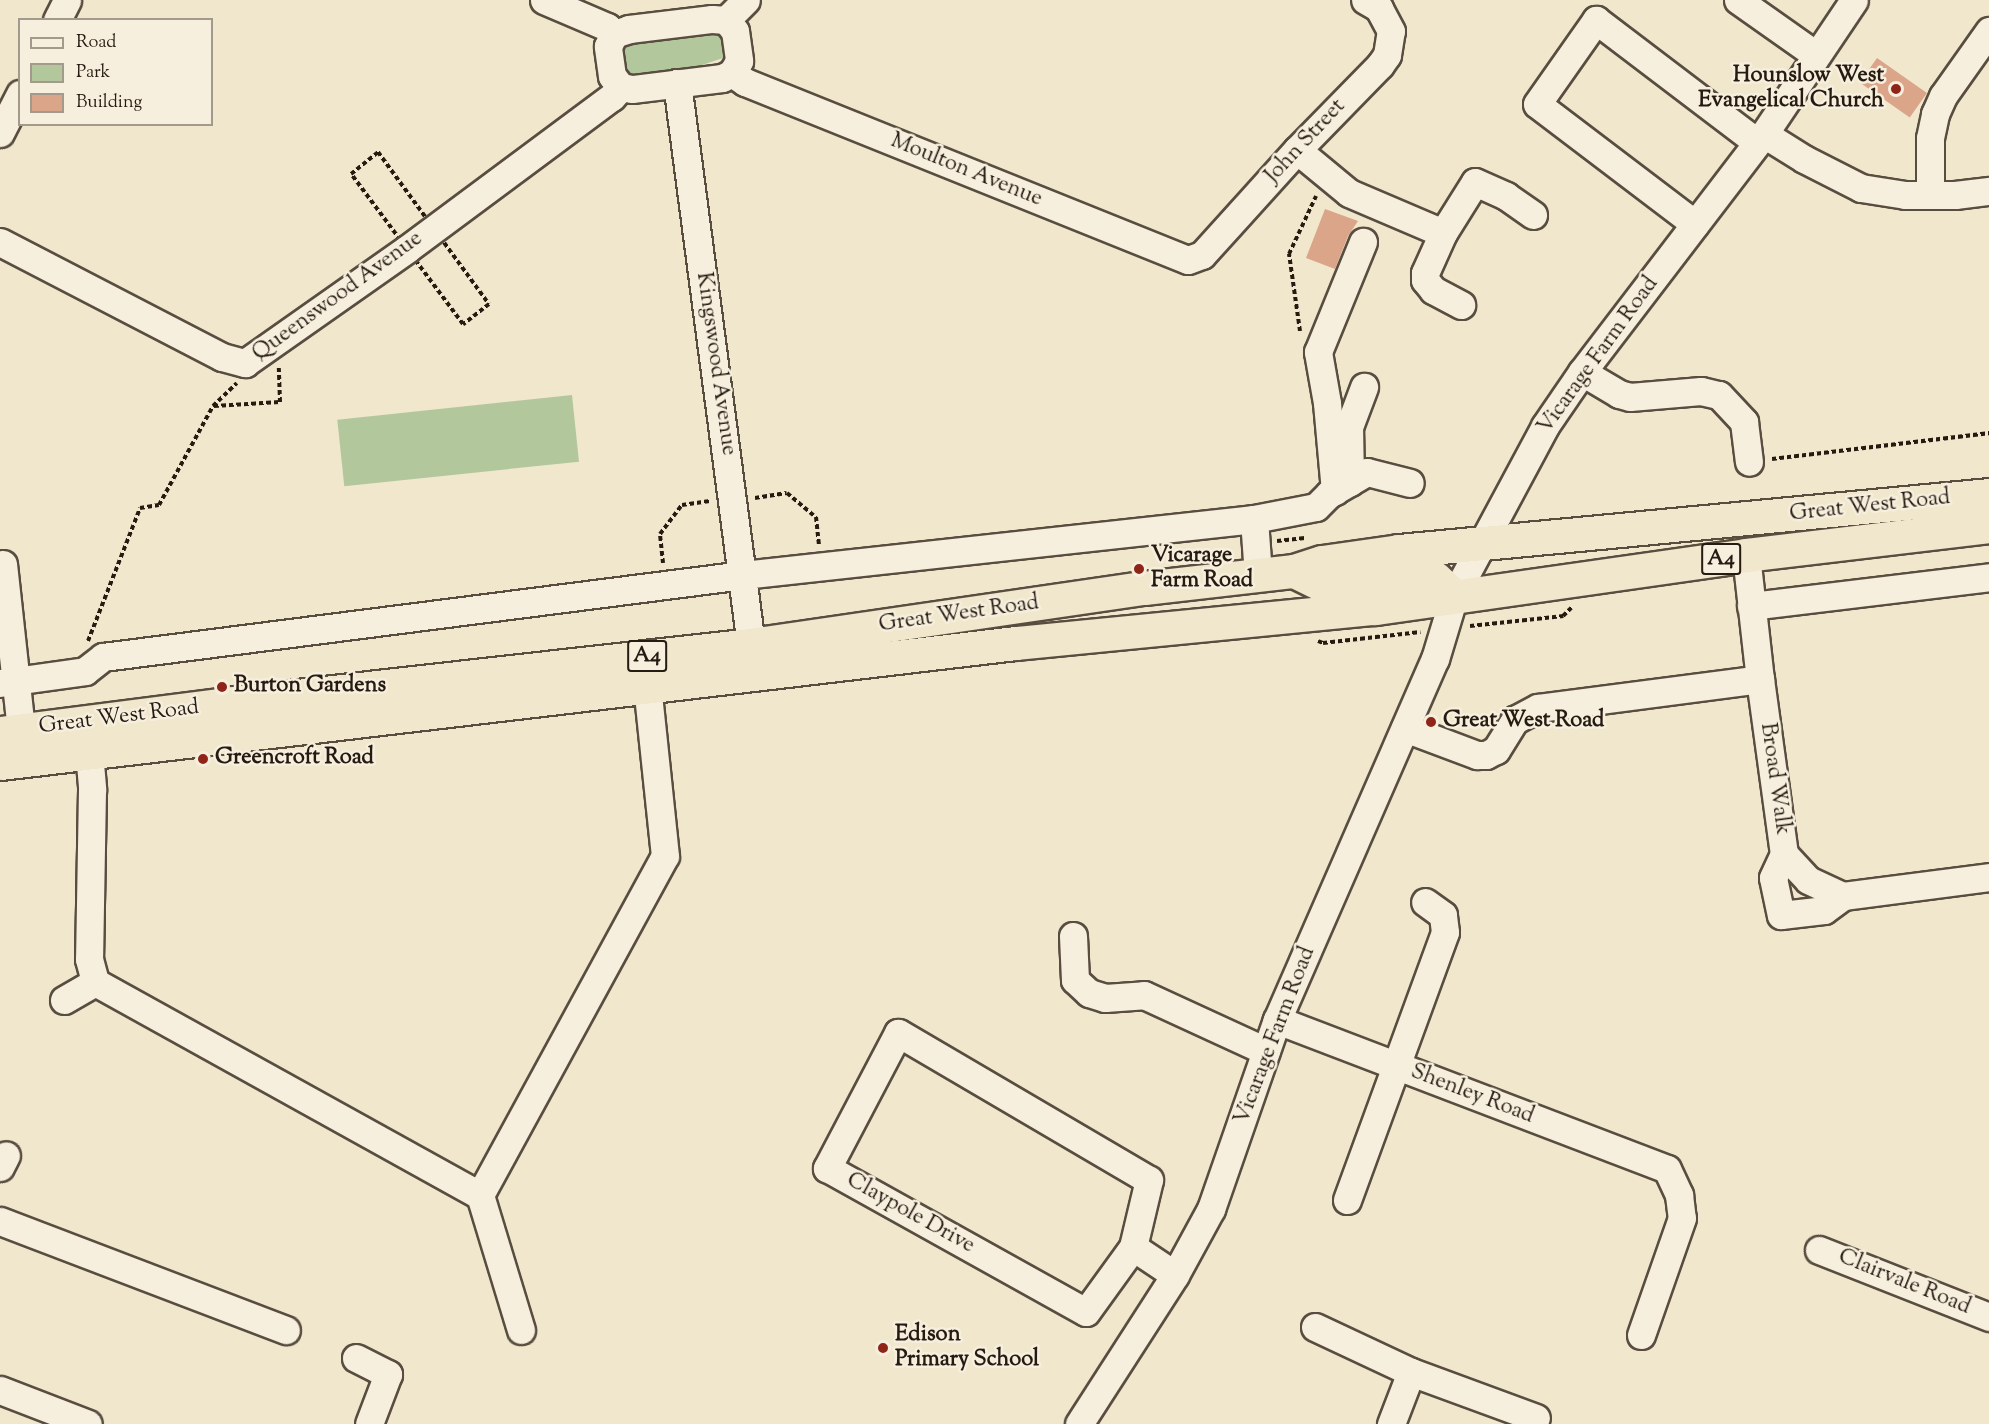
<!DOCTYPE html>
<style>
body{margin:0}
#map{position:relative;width:1989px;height:1424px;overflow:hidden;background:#f1e7cc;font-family:"Sorts Mill Goudy",serif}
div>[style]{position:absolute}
.green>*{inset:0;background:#b3c79d;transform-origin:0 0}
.building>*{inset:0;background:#dba58a;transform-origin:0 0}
.path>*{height:4px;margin-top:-2px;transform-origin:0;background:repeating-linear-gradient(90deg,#261a11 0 4.5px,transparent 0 7.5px)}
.roads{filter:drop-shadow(2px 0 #594d40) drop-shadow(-2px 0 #594d40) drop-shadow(0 2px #594d40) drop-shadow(0 -2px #594d40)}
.minor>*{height:27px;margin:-13.5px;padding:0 13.5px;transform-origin:13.5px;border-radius:13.5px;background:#f6efde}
.highway>*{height:33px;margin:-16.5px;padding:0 16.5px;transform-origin:16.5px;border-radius:16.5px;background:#f1e7cc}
.dots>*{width:16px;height:16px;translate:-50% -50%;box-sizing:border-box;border:3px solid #f6efde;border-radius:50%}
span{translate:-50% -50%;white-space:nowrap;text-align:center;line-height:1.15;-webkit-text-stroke:5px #f6efde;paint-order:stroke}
.shield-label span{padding:2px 4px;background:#f6efde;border:2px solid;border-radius:4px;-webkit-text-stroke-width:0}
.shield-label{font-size:21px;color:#261a11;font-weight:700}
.poi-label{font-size:22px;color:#261a11;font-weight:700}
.right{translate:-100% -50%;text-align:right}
.left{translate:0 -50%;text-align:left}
.street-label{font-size:22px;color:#261a11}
.legend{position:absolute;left:18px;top:18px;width:195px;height:108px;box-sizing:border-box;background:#f6efde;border:2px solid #a39a8c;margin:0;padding:8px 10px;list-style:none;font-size:18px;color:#261a11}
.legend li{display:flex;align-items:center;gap:12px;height:30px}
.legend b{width:30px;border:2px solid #a39a8c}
</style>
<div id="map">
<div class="green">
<div style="clip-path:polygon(714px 27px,727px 39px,723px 58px,699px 66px,630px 74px,618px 46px,637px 35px)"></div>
<div style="left:572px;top:395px;width:67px;height:236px;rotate:84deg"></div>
</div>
<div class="building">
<div style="left:1877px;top:58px;width:61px;height:30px;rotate:35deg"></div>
<div style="clip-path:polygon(1325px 209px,1358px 221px,1348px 236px,1335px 269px,1306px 258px)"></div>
</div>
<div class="path">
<div style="left:378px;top:152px;width:188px;rotate:53.9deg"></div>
<div style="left:489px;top:304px;width:33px;rotate:142deg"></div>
<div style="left:463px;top:324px;width:187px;rotate:-126.7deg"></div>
<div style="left:351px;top:174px;width:35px;rotate:-39deg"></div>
<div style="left:1300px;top:331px;width:78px;rotate:-98.1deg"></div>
<div style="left:1289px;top:254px;width:64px;rotate:-65deg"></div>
<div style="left:214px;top:406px;width:66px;rotate:-3.5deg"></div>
<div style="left:280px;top:402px;width:34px;rotate:-92deg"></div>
<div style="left:1772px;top:459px;width:219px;rotate:-6.8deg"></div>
<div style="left:755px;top:498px;width:32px;rotate:-9deg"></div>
<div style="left:787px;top:493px;width:38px;rotate:40deg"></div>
<div style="left:816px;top:517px;width:28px;rotate:84deg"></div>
<div style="left:1277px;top:541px;width:28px;rotate:-6deg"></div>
<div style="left:663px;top:563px;width:29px;rotate:-96deg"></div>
<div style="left:660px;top:534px;width:36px;rotate:-53deg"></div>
<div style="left:682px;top:505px;width:28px;rotate:-8deg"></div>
<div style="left:1470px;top:626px;width:94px;rotate:-6.1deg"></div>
<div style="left:1563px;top:616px;width:13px;rotate:-45deg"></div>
<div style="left:88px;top:641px;width:143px;rotate:-68.6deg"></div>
<div style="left:140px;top:508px;width:19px;rotate:-9deg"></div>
<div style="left:159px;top:505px;width:113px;rotate:-61.4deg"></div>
<div style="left:213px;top:406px;width:33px;rotate:-44deg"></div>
<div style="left:1318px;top:641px;width:5px;rotate:22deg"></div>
<div style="left:1323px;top:643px;width:98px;rotate:-6.5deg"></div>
</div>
<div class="roads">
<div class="minor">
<div style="left:544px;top:0;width:69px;rotate:23.2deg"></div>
<div style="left:607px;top:27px;width:10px;rotate:45deg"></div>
<div style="left:1738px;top:0;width:95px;rotate:35.2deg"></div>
<div style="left:712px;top:19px;width:14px;rotate:4deg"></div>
<div style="left:726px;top:20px;width:14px;rotate:51deg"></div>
<div style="left:735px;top:31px;width:30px;rotate:82deg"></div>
<div style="left:739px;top:61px;width:14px;rotate:120deg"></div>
<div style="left:732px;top:73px;width:11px;rotate:153deg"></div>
<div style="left:722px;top:78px;width:91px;rotate:173deg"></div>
<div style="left:632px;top:89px;width:11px;rotate:-170deg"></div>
<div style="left:621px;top:87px;width:14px;rotate:-129deg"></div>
<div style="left:612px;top:76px;width:30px;rotate:-98deg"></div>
<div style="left:608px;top:46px;width:13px;rotate:-63deg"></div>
<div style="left:614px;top:34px;width:16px;rotate:-18deg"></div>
<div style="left:629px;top:29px;width:84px;rotate:-6.9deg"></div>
<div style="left:57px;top:20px;width:22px;rotate:-63deg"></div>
<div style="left:726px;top:20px;width:28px;rotate:-45deg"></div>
<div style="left:732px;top:73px;width:16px;rotate:35deg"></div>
<div style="left:745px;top:82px;width:477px;rotate:21.9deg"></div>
<div style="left:1188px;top:260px;width:15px;rotate:-20deg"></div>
<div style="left:1202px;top:255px;width:142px;rotate:-47.9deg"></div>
<div style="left:1297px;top:150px;width:119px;rotate:-45.7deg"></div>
<div style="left:1380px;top:65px;width:12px;rotate:-55deg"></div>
<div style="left:1387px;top:55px;width:24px;rotate:-81deg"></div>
<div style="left:1391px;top:31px;width:26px;rotate:-118deg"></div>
<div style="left:1379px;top:8px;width:16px;rotate:-150deg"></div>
<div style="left:677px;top:83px;width:567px;rotate:82.5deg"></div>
<div style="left:0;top:133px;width:44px;rotate:-62.9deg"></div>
<div style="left:1764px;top:134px;width:47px;rotate:32deg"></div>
<div style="left:1804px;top:159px;width:64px;rotate:27deg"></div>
<div style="left:1861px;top:188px;width:45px;rotate:9deg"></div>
<div style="left:1905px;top:195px;width:50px"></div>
<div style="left:1955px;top:195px;width:34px;rotate:-7deg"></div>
<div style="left:1297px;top:150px;width:67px;rotate:39.6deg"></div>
<div style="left:1349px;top:193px;width:102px;rotate:23.1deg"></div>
<div style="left:1443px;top:233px;width:44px;rotate:114.2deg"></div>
<div style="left:1425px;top:273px;width:7px;rotate:90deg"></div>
<div style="left:1425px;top:280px;width:13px;rotate:51deg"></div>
<div style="left:1433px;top:290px;width:32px;rotate:28deg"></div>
<div style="left:1930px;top:194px;width:56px;rotate:-90deg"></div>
<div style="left:1930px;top:138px;width:25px;rotate:-78deg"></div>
<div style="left:1935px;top:114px;width:20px;rotate:-66deg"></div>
<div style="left:1943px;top:96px;width:80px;rotate:-54.7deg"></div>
<div style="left:1695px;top:224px;width:198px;rotate:-142.8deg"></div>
<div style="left:1537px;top:104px;width:103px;rotate:-54.9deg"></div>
<div style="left:1596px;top:20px;width:202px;rotate:37.2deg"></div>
<div style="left:1443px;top:233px;width:60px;rotate:-57.9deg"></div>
<div style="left:1475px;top:182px;width:34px;rotate:24deg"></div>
<div style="left:1506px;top:196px;width:33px;rotate:35deg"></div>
<div style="left:0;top:242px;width:250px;rotate:27.4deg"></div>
<div style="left:222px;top:357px;width:24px;rotate:15deg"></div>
<div style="left:245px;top:363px;width:198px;rotate:-35.1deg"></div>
<div style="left:407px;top:249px;width:255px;rotate:-36.6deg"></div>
<div style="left:612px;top:97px;width:13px;rotate:-48deg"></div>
<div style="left:1582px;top:372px;width:43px;rotate:30.7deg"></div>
<div style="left:1619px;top:394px;width:11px;rotate:15deg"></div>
<div style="left:1630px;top:397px;width:71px;rotate:-4.8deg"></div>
<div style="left:1701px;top:391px;width:18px;rotate:13deg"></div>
<div style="left:1719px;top:395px;width:37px;rotate:47deg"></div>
<div style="left:1744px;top:422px;width:40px;rotate:82.9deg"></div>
<div style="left:1350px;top:482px;width:55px;rotate:-91deg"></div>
<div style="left:1349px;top:427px;width:43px;rotate:-69.4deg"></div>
<div style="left:1335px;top:491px;width:88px;rotate:-95.2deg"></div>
<div style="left:1327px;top:403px;width:52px;rotate:-100deg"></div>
<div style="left:1318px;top:352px;width:119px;rotate:-67.8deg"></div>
<div style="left:1254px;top:519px;width:56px;rotate:85.9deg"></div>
<div style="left:1746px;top:555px;width:125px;rotate:83.6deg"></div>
<div style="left:1760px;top:679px;width:177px;rotate:82.2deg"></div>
<div style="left:1784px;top:854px;width:35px;rotate:47deg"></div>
<div style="left:1808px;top:880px;width:38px;rotate:25deg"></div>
<div style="left:1843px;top:896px;width:147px;rotate:-7.4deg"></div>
<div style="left:3px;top:564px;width:168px;rotate:83.8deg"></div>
<div style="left:1751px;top:606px;width:240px;rotate:-6.9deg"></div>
<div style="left:0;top:683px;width:86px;rotate:-8deg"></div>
<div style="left:85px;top:671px;width:23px;rotate:-38deg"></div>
<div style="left:103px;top:657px;width:645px;rotate:-7.3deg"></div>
<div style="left:743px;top:575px;width:514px;rotate:-6.25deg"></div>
<div style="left:1254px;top:519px;width:63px;rotate:-11deg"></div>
<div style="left:1316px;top:507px;width:18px;rotate:-45deg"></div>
<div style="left:1329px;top:494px;width:44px;rotate:-30.1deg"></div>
<div style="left:1367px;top:472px;width:44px;rotate:14.3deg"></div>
<div style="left:1405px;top:728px;width:77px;rotate:20.6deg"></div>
<div style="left:1477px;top:755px;width:9px"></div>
<div style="left:1486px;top:755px;width:11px;rotate:-27deg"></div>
<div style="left:1496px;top:750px;width:36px;rotate:-58deg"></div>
<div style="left:1515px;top:720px;width:26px;rotate:-28deg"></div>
<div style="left:1538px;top:708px;width:224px;rotate:-7.4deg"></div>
<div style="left:89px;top:752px;width:38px;rotate:85deg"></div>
<div style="left:92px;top:790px;width:169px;rotate:91deg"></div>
<div style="left:89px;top:959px;width:24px;rotate:75deg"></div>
<div style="left:1784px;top:854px;width:26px;rotate:115deg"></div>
<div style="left:1773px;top:878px;width:38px;rotate:78deg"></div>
<div style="left:1781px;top:915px;width:43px;rotate:-6.6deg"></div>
<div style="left:1824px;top:910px;width:24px;rotate:-36deg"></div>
<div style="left:1073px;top:936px;width:44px;rotate:87.4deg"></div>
<div style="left:1075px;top:980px;width:19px;rotate:43deg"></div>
<div style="left:1089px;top:993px;width:17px;rotate:17deg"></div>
<div style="left:1105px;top:998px;width:39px;rotate:-4deg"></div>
<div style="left:1144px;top:995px;width:134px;rotate:24.7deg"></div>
<div style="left:64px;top:1000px;width:36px;rotate:-30deg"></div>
<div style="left:95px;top:982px;width:440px;rotate:29deg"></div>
<div style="left:1277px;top:1020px;width:417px;rotate:20.9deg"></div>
<div style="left:1667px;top:1169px;width:29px;rotate:65deg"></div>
<div style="left:1679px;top:1195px;width:23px;rotate:83deg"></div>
<div style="left:1682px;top:1218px;width:124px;rotate:109.3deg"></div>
<div style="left:0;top:1167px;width:13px;rotate:-63deg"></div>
<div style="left:1347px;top:1200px;width:285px;rotate:-69.9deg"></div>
<div style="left:1445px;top:932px;width:17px;rotate:-97deg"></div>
<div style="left:1443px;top:915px;width:22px;rotate:-144deg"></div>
<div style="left:0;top:1221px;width:306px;rotate:20.9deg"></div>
<div style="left:1133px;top:1247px;width:69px;rotate:-76.6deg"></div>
<div style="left:1149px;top:1180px;width:291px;rotate:-149.6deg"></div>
<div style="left:898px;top:1033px;width:153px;rotate:117.7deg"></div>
<div style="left:827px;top:1168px;width:296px;rotate:29.1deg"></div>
<div style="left:1086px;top:1312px;width:80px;rotate:-54.1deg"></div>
<div style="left:1133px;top:1247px;width:50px;rotate:33.7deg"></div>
<div style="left:1819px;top:1250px;width:183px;rotate:21.5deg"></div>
<div style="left:1315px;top:1327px;width:106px;rotate:25.1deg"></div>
<div style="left:1411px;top:1372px;width:56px;rotate:111deg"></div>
<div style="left:521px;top:1330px;width:141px;rotate:-106.9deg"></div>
<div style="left:480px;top:1195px;width:386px;rotate:-61.4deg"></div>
<div style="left:665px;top:856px;width:171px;rotate:-96deg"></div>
<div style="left:356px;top:1358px;width:36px;rotate:27deg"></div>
<div style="left:388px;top:1374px;width:53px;rotate:110.8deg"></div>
<div style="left:1411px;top:1372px;width:133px;rotate:20.2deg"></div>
<div style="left:0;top:1390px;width:94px;rotate:21.1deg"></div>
<div style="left:1079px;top:1424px;width:177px;rotate:-57.2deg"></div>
<div style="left:1175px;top:1275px;width:75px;rotate:-61.4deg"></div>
<div style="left:1211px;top:1209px;width:200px;rotate:-70.8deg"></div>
<div style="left:1277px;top:1020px;width:394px;rotate:-66.4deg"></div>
<div style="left:1435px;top:659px;width:66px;rotate:-73.2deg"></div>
<div style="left:1454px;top:596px;width:193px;rotate:-61.8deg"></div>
<div style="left:1545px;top:426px;width:65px;rotate:-55.6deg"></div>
<div style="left:1582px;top:372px;width:300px;rotate:-52.6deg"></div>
<div style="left:1764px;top:134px;width:161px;rotate:-56.1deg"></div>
</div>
<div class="highway">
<div style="left:1294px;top:571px;width:34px;rotate:26deg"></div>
<div style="left:1325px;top:586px;width:101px;rotate:-6.3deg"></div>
<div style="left:1425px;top:575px;width:10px;rotate:17deg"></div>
<div style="left:1435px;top:578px;width:26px;rotate:43deg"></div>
<div style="left:0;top:733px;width:237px;rotate:-7.3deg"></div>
<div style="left:235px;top:703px;width:519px;rotate:-6.41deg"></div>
<div style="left:751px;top:645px;width:397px;rotate:-8.3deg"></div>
<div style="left:1144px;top:588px;width:151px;rotate:-6.5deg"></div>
<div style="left:1294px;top:571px;width:29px;rotate:-18deg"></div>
<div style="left:1322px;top:562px;width:78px;rotate:-8.1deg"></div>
<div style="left:1399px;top:551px;width:593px;rotate:-5.42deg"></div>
<div style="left:0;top:763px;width:1023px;rotate:-6.74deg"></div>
<div style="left:1016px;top:643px;width:361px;rotate:-5.6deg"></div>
<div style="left:1375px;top:608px;width:375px;rotate:-8.1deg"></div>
<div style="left:1746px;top:555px;width:245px;rotate:-6.8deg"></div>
</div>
</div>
<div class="dots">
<div style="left:1896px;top:89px;background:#8f2418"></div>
<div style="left:1139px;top:569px;background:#8f2418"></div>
<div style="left:222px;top:687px;background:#8f2418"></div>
<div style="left:1431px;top:722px;background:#8f2418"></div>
<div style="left:203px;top:759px;background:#8f2418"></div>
<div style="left:883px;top:1348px;background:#8f2418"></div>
</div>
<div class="shield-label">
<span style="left:1721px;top:559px">A4</span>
<span style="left:647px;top:656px">A4</span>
</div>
<div class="poi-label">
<span class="right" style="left:1884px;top:89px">Hounslow West<br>Evangelical Church</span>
<span class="left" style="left:1151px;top:569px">Vicarage<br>Farm Road</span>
<span class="left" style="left:234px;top:687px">Burton Gardens</span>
<span class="left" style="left:1443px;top:722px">Great West Road</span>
<span class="left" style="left:215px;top:759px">Greencroft Road</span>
<span class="left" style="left:895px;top:1348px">Edison<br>Primary School</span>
</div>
<div class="street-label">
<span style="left:1306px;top:142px;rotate:-47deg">John Street</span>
<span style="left:966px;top:171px;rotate:22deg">Moulton Avenue</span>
<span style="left:338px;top:297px;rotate:-36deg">Queenswood Avenue</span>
<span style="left:1599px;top:356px;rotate:-54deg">Vicarage Farm Road</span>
<span style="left:715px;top:364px;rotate:82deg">Kingswood Avenue</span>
<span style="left:1870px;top:507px;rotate:-6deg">Great West Road</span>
<span style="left:959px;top:615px;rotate:-8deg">Great West Road</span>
<span style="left:119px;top:718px;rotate:-7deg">Great West Road</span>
<span style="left:1774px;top:779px;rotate:82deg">Broad Walk</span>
<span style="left:1276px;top:1036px;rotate:-69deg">Vicarage Farm Road</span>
<span style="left:1472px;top:1095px;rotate:21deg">Shenley Road</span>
<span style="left:910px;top:1214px;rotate:29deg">Claypole Drive</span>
<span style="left:1904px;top:1283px;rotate:22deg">Clairvale Road</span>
</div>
<ul class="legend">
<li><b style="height:8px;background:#f6efde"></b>Road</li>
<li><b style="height:16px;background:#b3c79d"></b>Park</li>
<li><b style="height:16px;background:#dba58a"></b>Building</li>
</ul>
</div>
